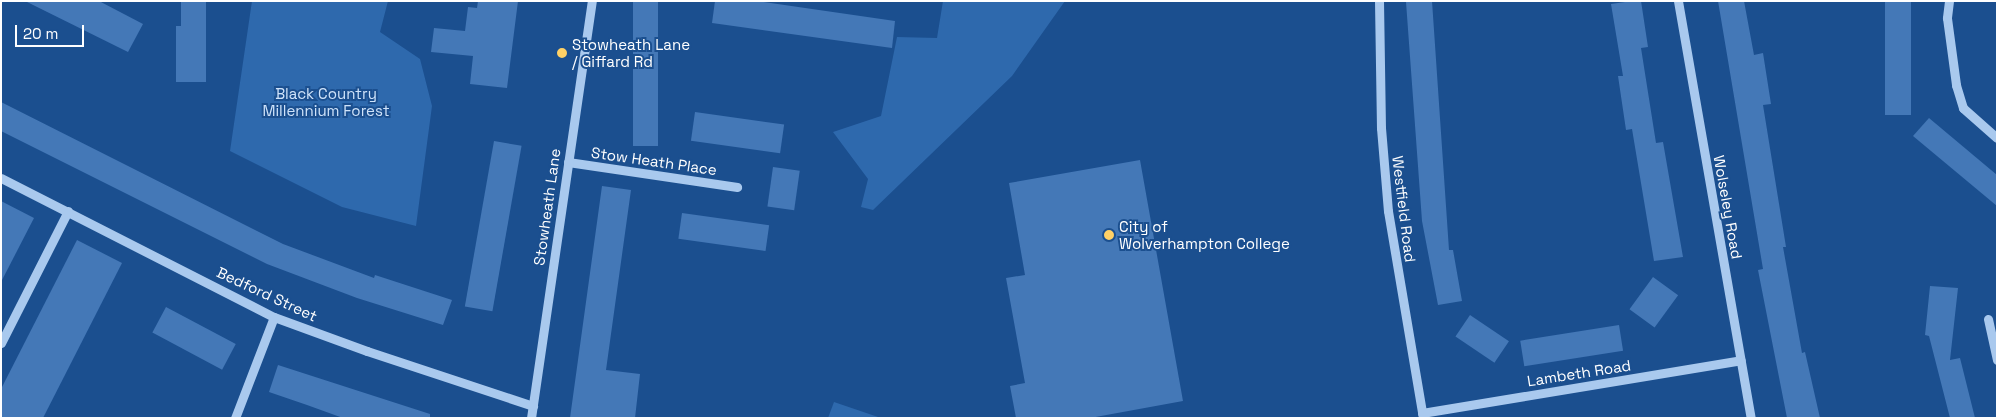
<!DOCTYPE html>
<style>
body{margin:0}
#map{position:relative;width:1998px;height:419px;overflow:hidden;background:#1b4f8f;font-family:"Space Grotesk",sans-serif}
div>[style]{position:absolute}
.green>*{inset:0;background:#2e69ad}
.building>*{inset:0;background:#4478b7;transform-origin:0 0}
.minor>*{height:9px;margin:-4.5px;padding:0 4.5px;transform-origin:4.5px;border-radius:4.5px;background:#a9c9ee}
.dots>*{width:14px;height:14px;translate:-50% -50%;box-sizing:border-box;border:2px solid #1b4f8f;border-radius:50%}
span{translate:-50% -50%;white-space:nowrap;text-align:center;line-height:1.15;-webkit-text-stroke:4px #1b4f8f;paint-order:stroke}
.poi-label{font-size:15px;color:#fff}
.left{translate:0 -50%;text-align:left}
.park-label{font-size:15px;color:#cfe3fa}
.street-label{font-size:15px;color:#fff}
.frame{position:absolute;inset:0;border:2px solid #fff;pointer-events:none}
.scale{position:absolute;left:15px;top:25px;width:69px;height:22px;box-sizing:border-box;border:2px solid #fff;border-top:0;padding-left:6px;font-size:15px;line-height:18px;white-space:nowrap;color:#fff;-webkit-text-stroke:4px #1b4f8f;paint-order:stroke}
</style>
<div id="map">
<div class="green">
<div style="clip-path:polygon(252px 1px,388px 1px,380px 32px,420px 59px,432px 106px,416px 226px,342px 207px,230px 151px)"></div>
<div style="clip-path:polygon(943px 1px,1065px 1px,1012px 76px,873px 210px,861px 207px,868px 179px,833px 132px,881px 116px,897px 37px,937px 38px)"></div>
<div style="clip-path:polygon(834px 402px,881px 418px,828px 418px)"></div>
</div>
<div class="building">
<div style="clip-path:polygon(25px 1px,99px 1px,143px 24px,128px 52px)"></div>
<div style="clip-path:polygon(181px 1px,206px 1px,206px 82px,176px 82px,176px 26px,181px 26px)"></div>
<div style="clip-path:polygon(478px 1px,518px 1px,507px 88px,470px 84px,473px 56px,431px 52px,434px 28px,465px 31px,468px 7px,477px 8px)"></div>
<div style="left:633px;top:1px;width:25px;height:145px"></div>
<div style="clip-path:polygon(715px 1px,756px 1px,895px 21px,892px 48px,712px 23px)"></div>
<div style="clip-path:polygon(1432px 1px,1449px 250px,1453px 250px,1462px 301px,1438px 305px,1422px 221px,1406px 2px)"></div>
<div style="clip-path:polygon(1632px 1px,1641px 1px,1648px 47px,1641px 48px,1656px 143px,1663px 142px,1683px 257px,1654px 261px,1632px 129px,1626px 130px,1618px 76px,1623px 76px,1611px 4px)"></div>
<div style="clip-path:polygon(1718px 1px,1744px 1px,1754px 55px,1763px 53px,1771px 104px,1763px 105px,1786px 247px,1783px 247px,1802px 353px,1805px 352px,1820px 418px,1787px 418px,1758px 270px,1763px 269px)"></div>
<div style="left:1885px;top:1px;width:26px;height:114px"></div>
<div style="clip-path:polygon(1px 102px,283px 244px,374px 278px,375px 275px,452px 300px,443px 325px,357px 298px,267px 264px,1px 131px)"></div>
<div style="left:695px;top:112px;width:90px;height:29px;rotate:8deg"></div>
<div style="clip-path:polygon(1929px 118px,1997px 175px,1997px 206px,1913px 136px)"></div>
<div style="left:494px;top:141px;width:28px;height:168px;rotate:10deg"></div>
<div style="clip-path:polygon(1140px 160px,1183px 401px,1090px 418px,1016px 418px,1010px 386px,1025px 383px,1006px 278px,1025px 275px,1009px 183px)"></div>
<div style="left:773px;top:167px;width:27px;height:40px;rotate:8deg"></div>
<div style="clip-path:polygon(602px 186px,631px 190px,606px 370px,640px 374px,635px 418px,570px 418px)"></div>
<div style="clip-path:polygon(1px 201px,34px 218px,1px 282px)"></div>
<div style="left:682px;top:213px;width:88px;height:26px;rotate:8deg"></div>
<div style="clip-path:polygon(77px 240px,122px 263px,43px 418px,1px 418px,1px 389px)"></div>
<div style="left:1653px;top:277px;width:31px;height:40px;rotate:36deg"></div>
<div style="clip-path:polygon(1930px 286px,1958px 288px,1950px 360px,1960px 358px,1975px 418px,1950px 418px,1929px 336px,1925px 335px)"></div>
<div style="left:166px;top:307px;width:79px;height:29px;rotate:28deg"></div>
<div style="left:1470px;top:315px;width:47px;height:26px;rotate:34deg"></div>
<div style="left:1619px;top:325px;width:26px;height:100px;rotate:81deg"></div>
<div style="clip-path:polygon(278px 365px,430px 414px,430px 418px,343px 418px,307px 405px,269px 392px)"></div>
</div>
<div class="minor">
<div style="left:1379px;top:1px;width:127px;rotate:89.1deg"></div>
<div style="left:1381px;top:128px;width:83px;rotate:85.2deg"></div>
<div style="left:1388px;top:211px;width:210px;rotate:80.4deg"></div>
<div style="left:1678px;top:1px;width:423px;rotate:80.1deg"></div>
<div style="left:1949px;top:1px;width:17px;rotate:97deg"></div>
<div style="left:1947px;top:18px;width:68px;rotate:82.3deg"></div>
<div style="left:1956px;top:85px;width:24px;rotate:73deg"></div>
<div style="left:1963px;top:108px;width:45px;rotate:41.4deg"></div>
<div style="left:568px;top:162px;width:171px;rotate:8.4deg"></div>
<div style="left:1px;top:178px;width:306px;rotate:27deg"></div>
<div style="left:274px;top:317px;width:99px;rotate:20.1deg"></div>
<div style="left:367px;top:351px;width:175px;rotate:18.3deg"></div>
<div style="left:1988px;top:319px;width:42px;rotate:77.6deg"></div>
<div style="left:1px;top:343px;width:148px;rotate:-63.1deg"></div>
<div style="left:1422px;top:413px;width:323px;rotate:-9.4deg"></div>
<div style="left:235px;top:418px;width:108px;rotate:-68.9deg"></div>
<div style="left:531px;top:418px;width:421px;rotate:-81.7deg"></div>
</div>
<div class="dots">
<div style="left:562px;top:53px;background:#ffd166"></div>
<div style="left:1109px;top:235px;background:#ffd166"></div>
</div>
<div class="poi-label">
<span class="left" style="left:572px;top:53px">Stowheath Lane<br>/ Giffard Rd</span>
<span class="left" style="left:1119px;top:235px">City of<br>Wolverhampton College</span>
</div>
<div class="park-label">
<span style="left:326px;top:102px">Black Country<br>Millennium Forest</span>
</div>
<div class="street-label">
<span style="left:654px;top:161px;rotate:8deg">Stow Heath Place</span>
<span style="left:547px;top:207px;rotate:-82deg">Stowheath Lane</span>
<span style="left:1728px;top:207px;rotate:80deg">Wolseley Road</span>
<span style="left:1404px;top:209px;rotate:83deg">Westfield Road</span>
<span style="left:267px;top:294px;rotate:25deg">Bedford Street</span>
<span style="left:1579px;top:373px;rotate:-9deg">Lambeth Road</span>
</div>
<div class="frame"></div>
<div class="scale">20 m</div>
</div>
